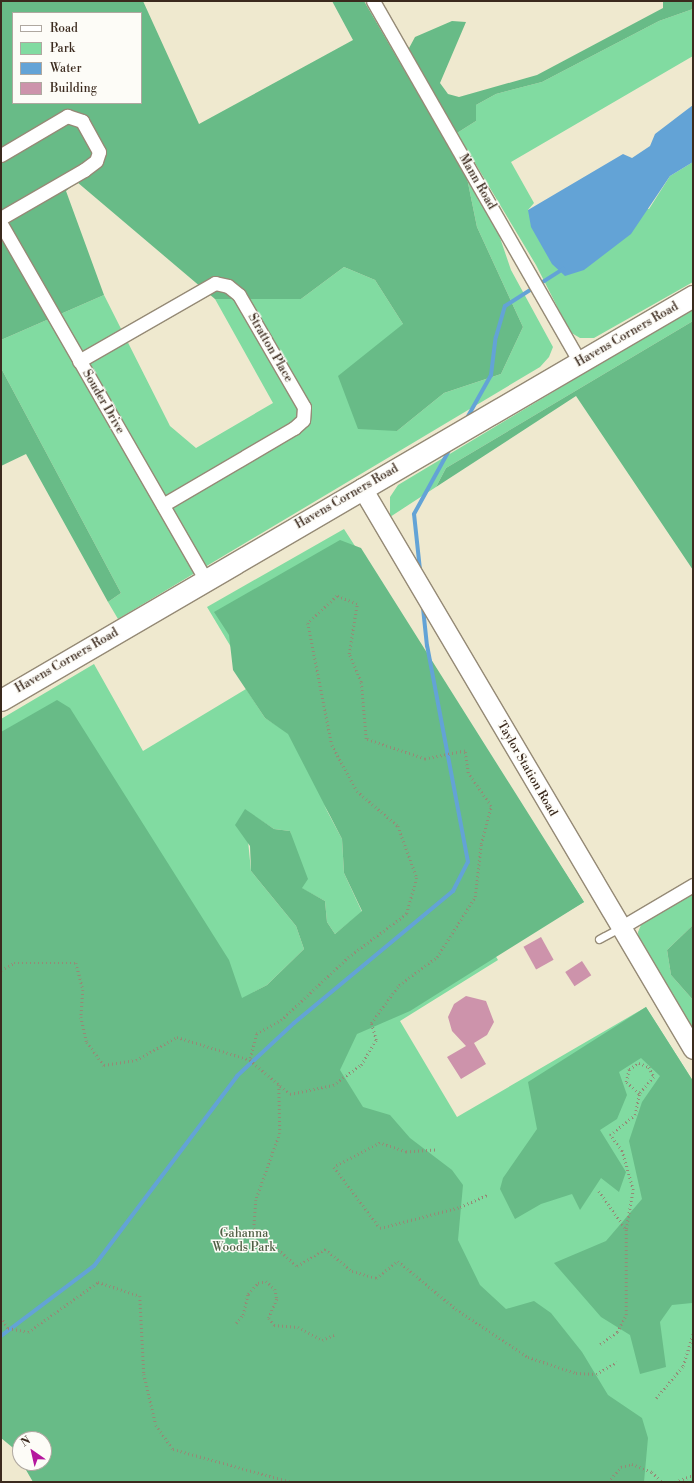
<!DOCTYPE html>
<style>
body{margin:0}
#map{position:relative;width:694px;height:1483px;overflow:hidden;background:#efe9cf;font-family:"Libre Bodoni",serif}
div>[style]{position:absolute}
.green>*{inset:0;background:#81dba1}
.forest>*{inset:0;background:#68bb87}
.water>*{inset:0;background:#63a3d6}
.stream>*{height:4px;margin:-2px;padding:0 2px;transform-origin:2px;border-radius:2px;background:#63a3d6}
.building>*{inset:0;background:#cd93ab;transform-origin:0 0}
.path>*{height:2.5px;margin-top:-1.25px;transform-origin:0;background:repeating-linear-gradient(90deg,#958a76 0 1px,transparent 0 4px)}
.roads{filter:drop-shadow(1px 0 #958a76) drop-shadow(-1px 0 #958a76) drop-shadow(0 1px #958a76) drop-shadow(0 -1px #958a76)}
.service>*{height:7px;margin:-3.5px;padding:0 3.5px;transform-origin:3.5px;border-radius:3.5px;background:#fff}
.minor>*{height:13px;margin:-6.5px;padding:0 6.5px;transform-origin:6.5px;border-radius:6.5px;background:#fff}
.secondary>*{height:19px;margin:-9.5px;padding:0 9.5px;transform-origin:9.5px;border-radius:9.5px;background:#fff}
.primary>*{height:21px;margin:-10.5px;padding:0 10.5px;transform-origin:10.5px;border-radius:10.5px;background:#fff}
span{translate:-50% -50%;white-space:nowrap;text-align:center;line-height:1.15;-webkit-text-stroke:3px #fdfcf7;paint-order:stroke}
.street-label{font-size:12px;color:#3b2a1e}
.park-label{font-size:12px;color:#505f45}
.frame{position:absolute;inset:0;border:2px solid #3b2a1e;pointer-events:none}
.legend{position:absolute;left:12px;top:12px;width:130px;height:92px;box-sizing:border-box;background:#fdfcf7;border:1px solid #afa8a0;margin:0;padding:5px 7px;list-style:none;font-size:12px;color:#3b2a1e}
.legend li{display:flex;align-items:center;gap:8px;height:20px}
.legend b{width:20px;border:1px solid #afa8a0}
.north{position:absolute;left:12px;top:1431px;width:40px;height:40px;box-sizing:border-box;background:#fdfcf7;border:1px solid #afa8a0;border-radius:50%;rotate:326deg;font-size:11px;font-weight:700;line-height:16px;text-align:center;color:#3b2a1e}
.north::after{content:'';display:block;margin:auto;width:14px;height:18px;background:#b5179e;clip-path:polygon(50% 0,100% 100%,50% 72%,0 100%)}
</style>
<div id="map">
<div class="green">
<div style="clip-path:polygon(693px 9px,693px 56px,511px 162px,534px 203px,528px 210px,649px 209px,670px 176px,693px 162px,693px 282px,594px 338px,580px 338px,570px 332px,536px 265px,457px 133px,476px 121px,476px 105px,496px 94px,542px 82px,659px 21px)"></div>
<div style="clip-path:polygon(467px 178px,497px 229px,511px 270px,553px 347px,549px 357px,540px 367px,118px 619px,108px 602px,121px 593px,1px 368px,1px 340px,104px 295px,170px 426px,196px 448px,273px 403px,215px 299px,301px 299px,344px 267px,375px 280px,403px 324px,397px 431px,444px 393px,501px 374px,523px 327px,477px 227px)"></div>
<div style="clip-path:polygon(693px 308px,693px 321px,446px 468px,436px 487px,390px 517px,390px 497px,398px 485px)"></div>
<div style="clip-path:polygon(evenodd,344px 529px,584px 902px,495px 955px,498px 960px,400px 1021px,457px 1117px,646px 1007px,693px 1081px,693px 1482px,51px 1482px,44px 1463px,44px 1439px,1px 1398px,1px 719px,94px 664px,143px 751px,246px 689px,265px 718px,279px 727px,207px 607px,344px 529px,324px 805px,388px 909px,259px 1000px,254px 992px,267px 985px,304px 949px,296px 926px,251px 871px,245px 810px,274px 829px,290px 831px,301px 888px,325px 901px,327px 922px,335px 934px,362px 912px,344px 873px,342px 839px,324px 805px)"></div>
<div style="clip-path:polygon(693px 893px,693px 925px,667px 950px,671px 975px,693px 1000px,693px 1038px,639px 949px,638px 932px,641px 925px)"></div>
</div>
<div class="forest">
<div style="clip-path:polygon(evenodd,1px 1px,143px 1px,199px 124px,353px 40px,332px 1px,364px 1px,467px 178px,477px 227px,523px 327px,501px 374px,444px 393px,397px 431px,358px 429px,338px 376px,403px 324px,375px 280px,344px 267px,301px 299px,215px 299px,77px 182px,66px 191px,104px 295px,1px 340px,1px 1px,13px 13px,141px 13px,141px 103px,13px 103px,13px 13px)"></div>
<div style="clip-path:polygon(663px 1px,693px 1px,693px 9px,659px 21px,542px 82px,496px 94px,476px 105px,476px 121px,457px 133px,408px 50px,415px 37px,452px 21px,466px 22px,440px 83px,448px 94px,459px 97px,537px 75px,663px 8px)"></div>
<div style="clip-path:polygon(693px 321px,693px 570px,576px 396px,436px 487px,446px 468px)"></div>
<div style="clip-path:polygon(1px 368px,121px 593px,108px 602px,26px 454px,1px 466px)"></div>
<div style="clip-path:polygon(340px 540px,361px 548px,584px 902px,410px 1011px,357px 1034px,340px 1070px,363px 1107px,390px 1115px,410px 1138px,452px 1170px,463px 1185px,458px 1240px,480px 1285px,506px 1309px,534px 1301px,551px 1313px,582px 1352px,608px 1395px,642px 1418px,648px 1438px,644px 1482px,33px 1482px,22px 1463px,44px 1463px,44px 1439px,20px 1439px,20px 1460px,12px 1447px,1px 1438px,1px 732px,57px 700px,70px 708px,229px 960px,242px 998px,267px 985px,304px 949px,296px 926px,251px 871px,250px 846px,235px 825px,245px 809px,274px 829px,290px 831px,308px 879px,302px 888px,325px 901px,327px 922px,335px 934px,362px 911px,344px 873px,342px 839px,288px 734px,265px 718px,233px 670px,229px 635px,214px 612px)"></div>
<div style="clip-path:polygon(693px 925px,693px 1000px,671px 975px,667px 950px)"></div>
<div style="clip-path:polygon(646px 1007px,693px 1081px,693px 1277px,692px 1303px,672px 1305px,660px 1322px,666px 1367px,640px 1374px,630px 1335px,601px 1317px,554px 1263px,606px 1241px,642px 1199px,629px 1141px,642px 1102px,660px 1076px,641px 1058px,619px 1072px,627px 1095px,617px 1119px,600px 1130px,626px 1172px,619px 1192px,601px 1178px,580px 1210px,572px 1194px,541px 1204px,515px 1219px,500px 1189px,503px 1178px,537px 1129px,528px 1082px)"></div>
</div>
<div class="water">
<div style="clip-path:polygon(693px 105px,693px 162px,670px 176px,631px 234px,584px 270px,565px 276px,552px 264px,531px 227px,528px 210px,623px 154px,632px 158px,650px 146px,655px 134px)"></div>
</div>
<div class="stream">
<div style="left:467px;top:418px;width:49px;rotate:-60.8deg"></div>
<div style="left:491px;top:375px;width:38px;rotate:-83deg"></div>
<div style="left:496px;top:337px;width:32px;rotate:-74deg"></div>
<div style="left:505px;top:306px;width:69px;rotate:-32.5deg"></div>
<div style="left:420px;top:570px;width:56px;rotate:-96.1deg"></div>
<div style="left:414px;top:514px;width:77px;rotate:-61.1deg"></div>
<div style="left:1px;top:1336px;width:116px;rotate:-37deg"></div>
<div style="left:94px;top:1266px;width:238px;rotate:-53deg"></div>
<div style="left:237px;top:1076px;width:78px;rotate:-42.9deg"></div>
<div style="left:294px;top:1023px;width:207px;rotate:-39.7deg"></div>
<div style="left:453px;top:891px;width:33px;rotate:-63deg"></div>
<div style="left:468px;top:862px;width:220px;rotate:-100.7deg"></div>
<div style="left:427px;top:646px;width:39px;rotate:-96deg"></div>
</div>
<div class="building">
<div style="left:541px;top:937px;width:26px;height:20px;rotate:61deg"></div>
<div style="left:582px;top:961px;width:17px;height:20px;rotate:57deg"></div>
<div style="clip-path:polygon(466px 996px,486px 1001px,494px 1022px,487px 1035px,474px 1043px,486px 1064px,461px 1079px,447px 1057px,466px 1046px,452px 1031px,448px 1017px,454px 1004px)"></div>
</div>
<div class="path">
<div style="left:1px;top:970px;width:15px;rotate:-28deg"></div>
<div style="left:14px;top:963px;width:62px"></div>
<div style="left:76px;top:963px;width:28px;rotate:75deg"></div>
<div style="left:83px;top:990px;width:27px;rotate:94deg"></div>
<div style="left:81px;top:1017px;width:26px;rotate:77deg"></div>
<div style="left:87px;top:1042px;width:29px;rotate:54deg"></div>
<div style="left:104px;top:1065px;width:32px;rotate:-9deg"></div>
<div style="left:136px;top:1060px;width:47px;rotate:-29.3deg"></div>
<div style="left:177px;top:1037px;width:77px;rotate:17.5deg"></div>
<div style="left:250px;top:1060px;width:52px;rotate:40.4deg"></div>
<div style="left:290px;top:1094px;width:44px;rotate:-11.8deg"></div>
<div style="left:333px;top:1085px;width:34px;rotate:-36deg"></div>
<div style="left:361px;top:1065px;width:29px;rotate:-59deg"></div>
<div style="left:376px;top:1040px;width:18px;rotate:-106deg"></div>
<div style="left:371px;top:1023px;width:47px;rotate:-53.6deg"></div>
<div style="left:399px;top:985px;width:47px;rotate:-36.4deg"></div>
<div style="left:437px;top:957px;width:71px;rotate:-57.7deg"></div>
<div style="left:475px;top:897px;width:53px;rotate:-83.5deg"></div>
<div style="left:481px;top:844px;width:39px;rotate:-75deg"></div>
<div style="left:491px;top:806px;width:40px;rotate:-124.9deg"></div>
<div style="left:468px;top:773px;width:22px;rotate:-98deg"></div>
<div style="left:465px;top:751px;width:41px;rotate:168.7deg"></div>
<div style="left:425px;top:759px;width:62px;rotate:-161.3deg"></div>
<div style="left:366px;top:739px;width:57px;rotate:-95deg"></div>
<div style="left:361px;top:682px;width:30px;rotate:-113deg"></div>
<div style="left:349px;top:654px;width:51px;rotate:-80.9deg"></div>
<div style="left:357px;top:604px;width:22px;rotate:-158deg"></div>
<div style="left:337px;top:596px;width:40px;rotate:137deg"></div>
<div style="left:308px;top:623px;width:124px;rotate:78.9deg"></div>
<div style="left:332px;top:745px;width:52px;rotate:61.5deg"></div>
<div style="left:357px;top:791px;width:54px;rotate:40.5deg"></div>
<div style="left:398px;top:826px;width:55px;rotate:69.9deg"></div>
<div style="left:417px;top:878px;width:37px;rotate:106deg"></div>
<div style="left:407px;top:914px;width:72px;rotate:143.4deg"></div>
<div style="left:349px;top:957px;width:92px;rotate:136.8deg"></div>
<div style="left:282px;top:1020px;width:29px;rotate:151deg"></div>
<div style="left:257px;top:1034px;width:27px;rotate:105deg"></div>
<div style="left:279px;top:1085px;width:48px;rotate:88.8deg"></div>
<div style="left:280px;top:1133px;width:71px;rotate:109.7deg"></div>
<div style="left:256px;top:1200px;width:28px;rotate:94deg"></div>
<div style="left:254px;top:1228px;width:57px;rotate:41.5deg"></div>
<div style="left:297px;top:1266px;width:33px;rotate:-31deg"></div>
<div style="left:325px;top:1249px;width:35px;rotate:39deg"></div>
<div style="left:352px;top:1271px;width:25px;rotate:16deg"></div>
<div style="left:376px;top:1278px;width:28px;rotate:-38deg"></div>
<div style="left:398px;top:1261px;width:75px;rotate:39.6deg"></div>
<div style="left:456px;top:1309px;width:87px;rotate:33.7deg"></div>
<div style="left:528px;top:1357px;width:51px;rotate:18.4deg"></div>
<div style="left:576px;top:1373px;width:20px;rotate:3deg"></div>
<div style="left:596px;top:1374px;width:24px;rotate:-30deg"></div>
<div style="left:435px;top:1150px;width:29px;rotate:176deg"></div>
<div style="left:406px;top:1152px;width:28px;rotate:-161deg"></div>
<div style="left:380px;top:1143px;width:52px;rotate:152.4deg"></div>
<div style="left:334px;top:1167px;width:76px;rotate:53deg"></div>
<div style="left:380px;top:1228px;width:83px;rotate:-14.7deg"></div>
<div style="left:460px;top:1207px;width:30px;rotate:-24deg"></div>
<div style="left:599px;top:1191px;width:45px;rotate:54.9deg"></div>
<div style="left:1px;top:1317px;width:13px;rotate:58deg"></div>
<div style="left:8px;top:1328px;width:20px;rotate:11deg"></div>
<div style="left:28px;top:1332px;width:86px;rotate:-35.5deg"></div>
<div style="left:98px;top:1282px;width:44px;rotate:18.4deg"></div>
<div style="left:140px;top:1296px;width:78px;rotate:87.1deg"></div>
<div style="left:144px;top:1374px;width:52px;rotate:76.8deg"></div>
<div style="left:156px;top:1425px;width:29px;rotate:55deg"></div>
<div style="left:173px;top:1449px;width:123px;rotate:15.6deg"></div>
<div style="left:236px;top:1323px;width:11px;rotate:-49deg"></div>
<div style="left:243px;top:1315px;width:22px;rotate:-77deg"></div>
<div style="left:248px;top:1294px;width:15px;rotate:-48deg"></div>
<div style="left:258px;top:1283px;width:8px;rotate:-14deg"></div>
<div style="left:266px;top:1281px;width:12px;rotate:42deg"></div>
<div style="left:275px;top:1289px;width:10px;rotate:79deg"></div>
<div style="left:277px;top:1299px;width:21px;rotate:113deg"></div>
<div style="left:269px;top:1318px;width:9px;rotate:54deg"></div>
<div style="left:274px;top:1325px;width:24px;rotate:5deg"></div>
<div style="left:298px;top:1327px;width:27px;rotate:28deg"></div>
<div style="left:322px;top:1340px;width:13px;rotate:-23deg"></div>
<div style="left:600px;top:1344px;width:21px;rotate:-35deg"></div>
<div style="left:617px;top:1332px;width:19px;rotate:-62deg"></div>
<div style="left:626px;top:1315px;width:86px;rotate:-90deg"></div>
<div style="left:626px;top:1229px;width:40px;rotate:-80deg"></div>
<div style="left:633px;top:1190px;width:41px;rotate:-105.8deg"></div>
<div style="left:622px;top:1151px;width:20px;rotate:-127deg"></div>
<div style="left:610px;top:1135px;width:32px;rotate:-39deg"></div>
<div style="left:635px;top:1115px;width:21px;rotate:-79deg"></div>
<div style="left:639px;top:1094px;width:18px;rotate:-137deg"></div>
<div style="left:626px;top:1082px;width:13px;rotate:-77deg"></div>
<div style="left:629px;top:1069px;width:12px;rotate:-31deg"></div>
<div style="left:639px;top:1063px;width:11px;rotate:22deg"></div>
<div style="left:649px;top:1067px;width:11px;rotate:63deg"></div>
<div style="left:654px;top:1077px;width:23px;rotate:131deg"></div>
<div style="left:656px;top:1398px;width:42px;rotate:-49.8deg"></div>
<div style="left:683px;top:1366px;width:34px;rotate:-73deg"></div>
<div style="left:608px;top:1482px;width:20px;rotate:-49deg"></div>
<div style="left:621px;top:1467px;width:11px;rotate:-15deg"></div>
<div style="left:632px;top:1464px;width:22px;rotate:22deg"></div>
<div style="left:652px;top:1472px;width:14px;rotate:45deg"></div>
<div style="left:675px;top:1482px;width:19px;rotate:-21deg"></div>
</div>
<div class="roads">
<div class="service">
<div style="left:599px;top:939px;width:24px;rotate:-28deg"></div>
</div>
<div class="minor">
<div style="left:373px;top:1px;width:416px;rotate:60.2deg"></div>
<div style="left:1px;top:155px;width:77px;rotate:-30.6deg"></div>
<div style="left:67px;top:116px;width:16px;rotate:18deg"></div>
<div style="left:82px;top:121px;width:35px;rotate:61deg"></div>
<div style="left:99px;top:152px;width:9px;rotate:108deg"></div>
<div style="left:96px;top:161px;width:15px;rotate:143deg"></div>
<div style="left:84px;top:170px;width:96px;rotate:150deg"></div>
<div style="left:1px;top:224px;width:411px;rotate:60.1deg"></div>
<div style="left:79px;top:361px;width:157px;rotate:-29.8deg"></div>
<div style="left:215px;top:283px;width:13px;rotate:13deg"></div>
<div style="left:228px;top:286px;width:14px;rotate:39deg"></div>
<div style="left:239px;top:295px;width:129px;rotate:59.9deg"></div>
<div style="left:304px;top:407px;width:13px;rotate:94deg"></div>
<div style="left:303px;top:420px;width:12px;rotate:138deg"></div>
<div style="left:294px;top:428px;width:152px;rotate:149.6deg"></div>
<div style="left:620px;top:928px;width:85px;rotate:-30.5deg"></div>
</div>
<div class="secondary">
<div style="left:362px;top:488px;width:651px;rotate:59.46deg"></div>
</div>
<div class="primary">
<div style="left:1px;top:700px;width:801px;rotate:-30.28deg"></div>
</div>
</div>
<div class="street-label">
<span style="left:477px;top:182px;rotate:60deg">Mann Road</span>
<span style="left:627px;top:335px;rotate:-30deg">Havens Corners Road</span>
<span style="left:270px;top:348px;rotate:60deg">Stratton Place</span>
<span style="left:103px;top:402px;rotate:60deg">Souder Drive</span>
<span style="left:347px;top:497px;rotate:-30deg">Havens Corners Road</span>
<span style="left:67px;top:661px;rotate:-30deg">Havens Corners Road</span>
<span style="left:527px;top:769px;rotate:60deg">Taylor Station Road</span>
</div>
<div class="park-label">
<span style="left:244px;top:1241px">Gahanna<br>Woods Park</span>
</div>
<div class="frame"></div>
<ul class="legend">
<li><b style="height:5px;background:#fff"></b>Road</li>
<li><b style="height:11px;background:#81dba1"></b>Park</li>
<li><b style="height:11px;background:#63a3d6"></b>Water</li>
<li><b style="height:11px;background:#cd93ab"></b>Building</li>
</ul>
<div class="north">N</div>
</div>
